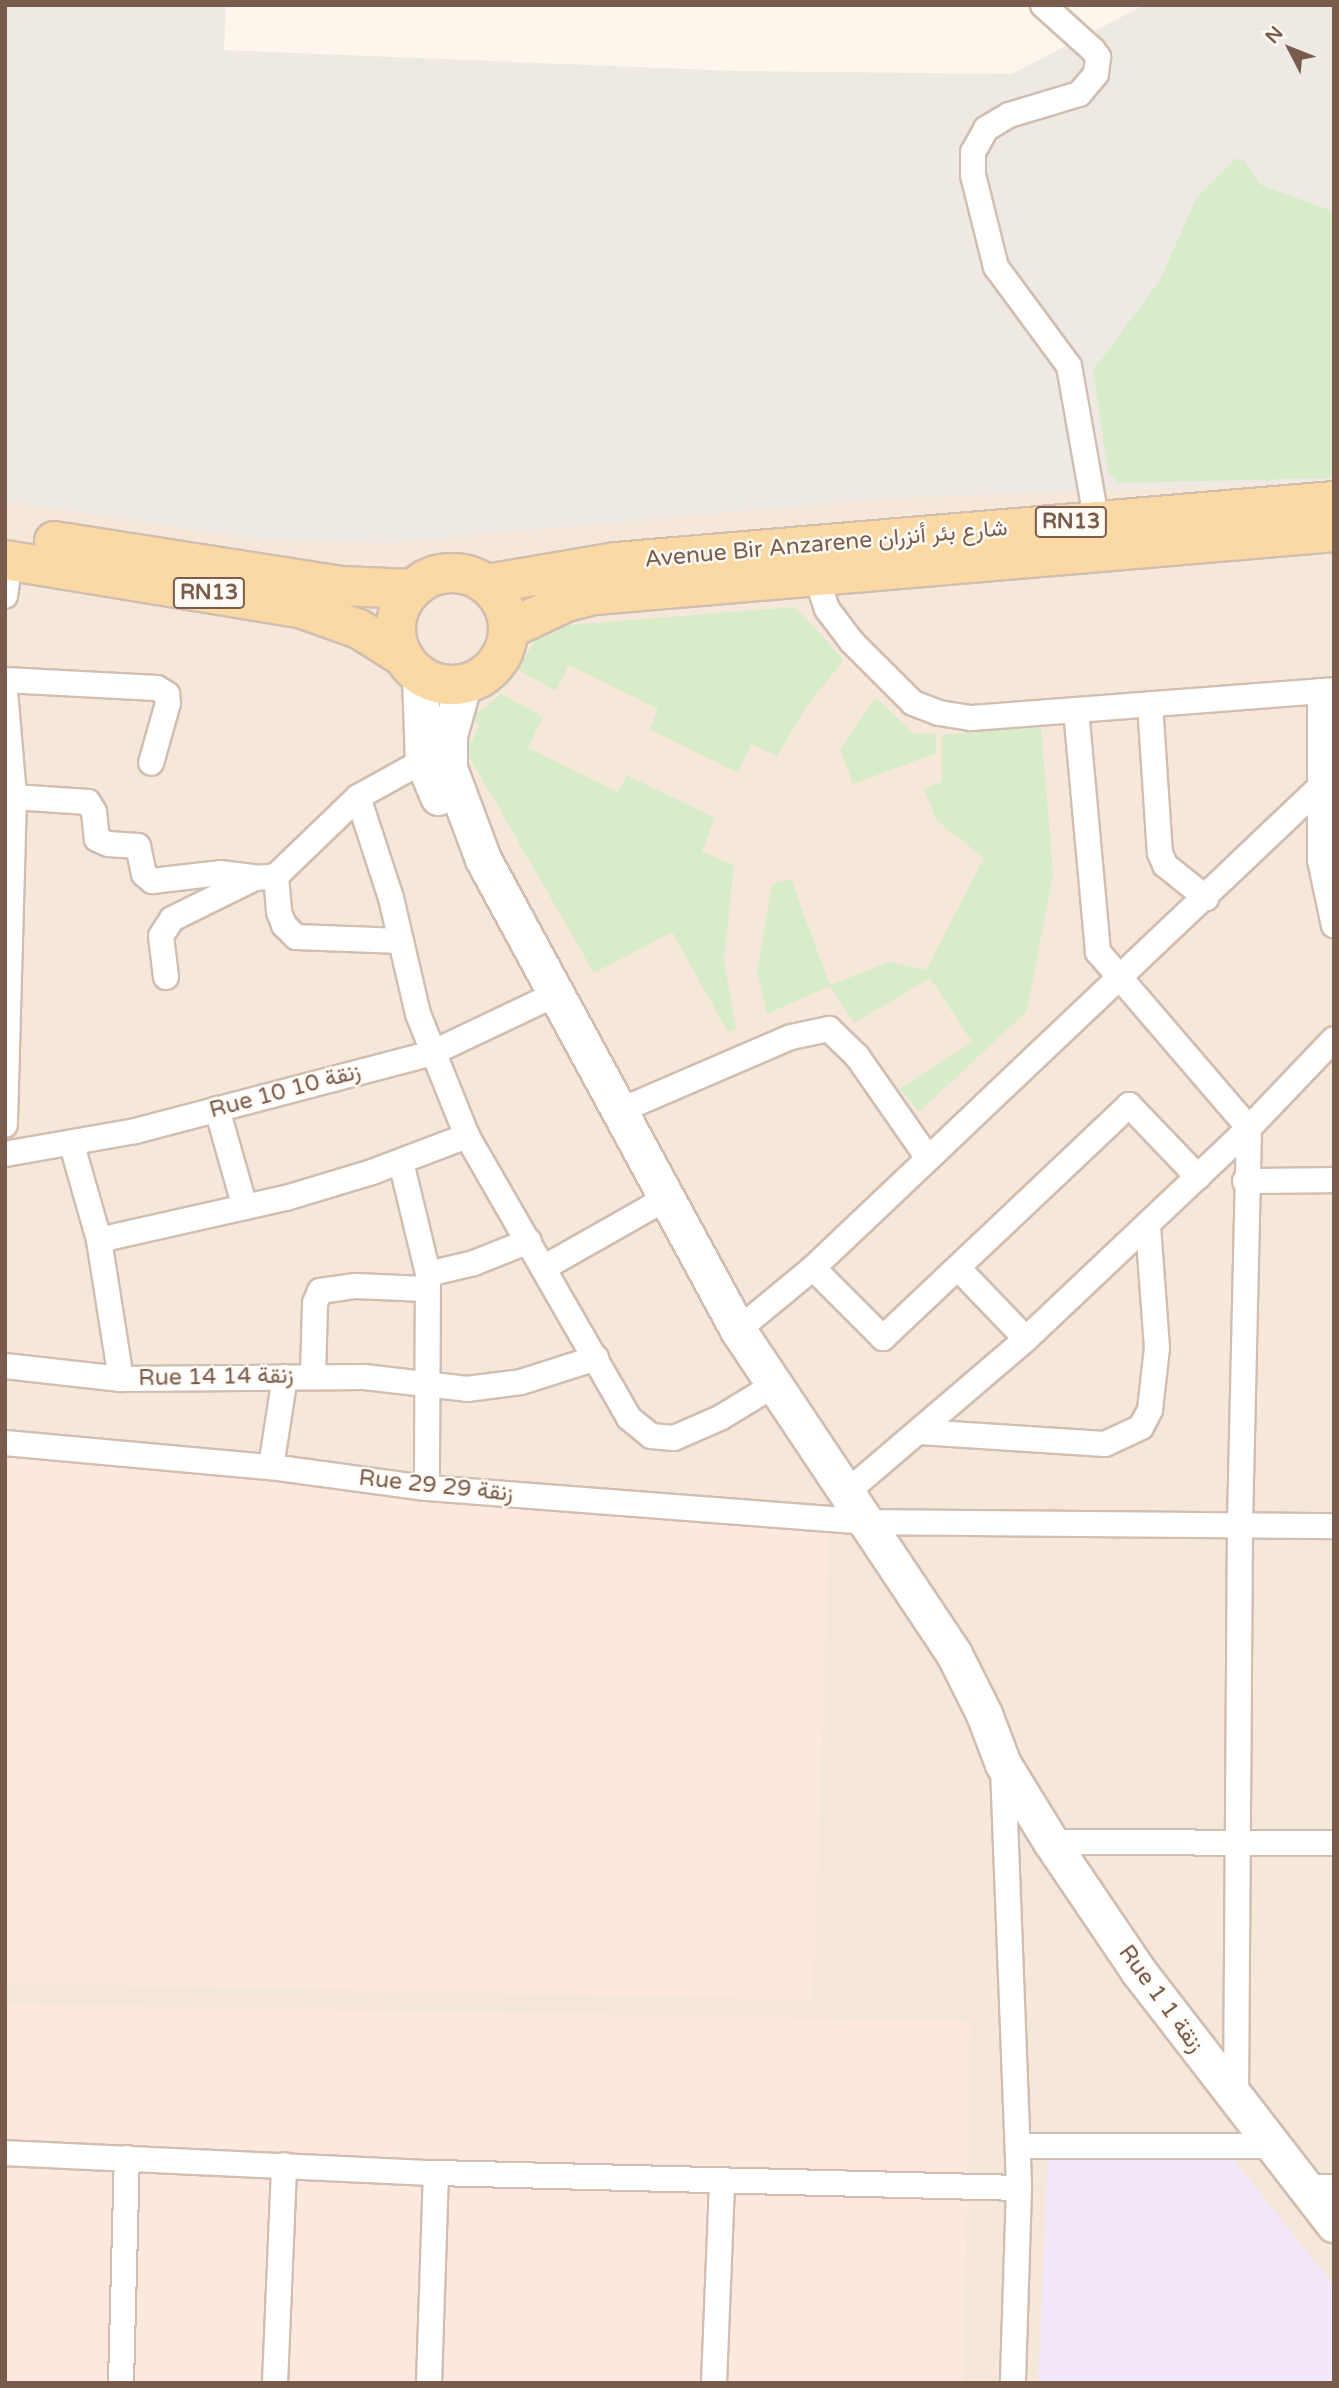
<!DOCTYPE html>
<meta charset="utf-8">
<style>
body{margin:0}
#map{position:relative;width:1339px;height:2388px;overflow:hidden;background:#fdf6ec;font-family:"Varela Round",Vazirmatn,sans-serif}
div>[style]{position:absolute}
.residential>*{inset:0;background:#f5e8da}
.commercial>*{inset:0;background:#fde8e0;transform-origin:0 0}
.industrial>*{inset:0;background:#efe9e4}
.education>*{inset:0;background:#f3e8fa}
.green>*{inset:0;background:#d8ecc9}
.roads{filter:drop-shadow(2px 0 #d1beb0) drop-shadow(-2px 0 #d1beb0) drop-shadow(0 2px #d1beb0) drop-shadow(0 -2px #d1beb0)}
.street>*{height:24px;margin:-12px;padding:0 12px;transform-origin:12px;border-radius:12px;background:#fff}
.secondary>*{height:35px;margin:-17.5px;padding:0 17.5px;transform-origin:17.5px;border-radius:17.5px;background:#fff}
.primary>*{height:38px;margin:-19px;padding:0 19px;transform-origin:19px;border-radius:19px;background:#fbd9a5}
.primary>.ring{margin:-19px;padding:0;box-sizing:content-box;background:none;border:38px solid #fbd9a5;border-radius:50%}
span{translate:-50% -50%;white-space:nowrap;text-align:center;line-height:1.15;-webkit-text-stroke:5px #fffaf3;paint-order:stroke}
.shield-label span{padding:2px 5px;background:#fffaf3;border:2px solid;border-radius:5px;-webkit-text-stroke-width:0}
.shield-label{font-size:21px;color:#7a5c4d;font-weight:700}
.street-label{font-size:23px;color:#7a5c4d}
.frame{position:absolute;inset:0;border:7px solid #7a5c4d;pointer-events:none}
.north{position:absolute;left:1255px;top:14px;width:70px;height:70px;-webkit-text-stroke:5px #fffaf3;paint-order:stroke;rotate:312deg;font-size:19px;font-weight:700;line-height:28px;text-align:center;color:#7a5c4d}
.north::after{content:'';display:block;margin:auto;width:24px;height:32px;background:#7a5c4d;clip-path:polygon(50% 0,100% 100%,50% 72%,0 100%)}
</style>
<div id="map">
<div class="residential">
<div style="clip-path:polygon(1334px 481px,1334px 2383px,5px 2383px,5px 501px,258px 539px,385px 543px,880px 499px)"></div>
</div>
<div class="commercial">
<div style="clip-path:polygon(5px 1450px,829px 1533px,813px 2000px,5px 1983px)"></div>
<div style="left:5px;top:2004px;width:965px;height:379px;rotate:1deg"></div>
</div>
<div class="industrial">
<div style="clip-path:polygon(5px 5px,226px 5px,224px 50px,736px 71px,1012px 74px,1144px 5px,1334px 5px,1334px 481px,880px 499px,385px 543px,258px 539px,5px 501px)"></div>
</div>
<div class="education">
<div style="clip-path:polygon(1048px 2155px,1230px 2155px,1334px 2286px,1334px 2383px,1038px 2383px)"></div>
</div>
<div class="green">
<div style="clip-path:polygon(1235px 159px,1243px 159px,1261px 185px,1334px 212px,1334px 478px,1119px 483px,1108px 472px,1093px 371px,1160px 280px,1197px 197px)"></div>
<div style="clip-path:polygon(795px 607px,844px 660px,806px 707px,777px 756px,751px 744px,738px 773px,649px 729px,658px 709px,569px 665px,556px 691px,518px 670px,542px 627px)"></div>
<div style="clip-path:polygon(501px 694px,543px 717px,528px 748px,618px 792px,627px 775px,715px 818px,702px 851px,734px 866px,724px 960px,736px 1029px,728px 1032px,672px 932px,594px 973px,462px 744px,463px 739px,472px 741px,479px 724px,469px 719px)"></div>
<div style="clip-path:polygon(876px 697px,914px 734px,936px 734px,936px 753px,853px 784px,840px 750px)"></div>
<div style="clip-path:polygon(1041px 727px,1053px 874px,1027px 1011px,919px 1112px,900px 1089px,972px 1042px,930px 978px,854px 1023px,830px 986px,767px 1014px,757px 972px,772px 884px,791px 879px,830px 985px,889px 962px,926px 970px,984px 858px,936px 820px,924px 788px,942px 782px,942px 735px)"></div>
</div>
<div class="roads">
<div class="street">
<div style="left:1043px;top:5px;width:67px;rotate:42deg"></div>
<div style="left:1093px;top:50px;width:9px;rotate:54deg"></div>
<div style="left:1098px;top:57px;width:17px;rotate:97deg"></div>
<div style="left:1096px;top:74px;width:26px;rotate:130deg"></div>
<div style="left:1079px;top:94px;width:73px;rotate:163.3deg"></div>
<div style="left:1009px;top:115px;width:27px;rotate:149deg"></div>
<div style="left:986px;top:129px;width:26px;rotate:119deg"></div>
<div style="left:973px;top:152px;width:23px;rotate:90deg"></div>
<div style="left:973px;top:175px;width:95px;rotate:76deg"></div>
<div style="left:996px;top:267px;width:123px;rotate:53.6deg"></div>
<div style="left:1069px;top:366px;width:172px;rotate:79.9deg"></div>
<div style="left:812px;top:564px;width:47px;rotate:71.6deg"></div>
<div style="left:827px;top:609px;width:41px;rotate:52.9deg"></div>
<div style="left:852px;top:642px;width:86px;rotate:45deg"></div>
<div style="left:913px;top:703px;width:28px;rotate:21deg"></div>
<div style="left:939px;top:713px;width:32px;rotate:9deg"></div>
<div style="left:971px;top:718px;width:364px;rotate:-4.4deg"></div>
<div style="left:5px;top:596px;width:36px;rotate:-82deg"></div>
<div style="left:5px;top:680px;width:152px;rotate:3deg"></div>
<div style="left:157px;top:688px;width:12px;rotate:31deg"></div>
<div style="left:167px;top:694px;width:9px;rotate:84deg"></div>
<div style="left:168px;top:703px;width:62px;rotate:105.8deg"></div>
<div style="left:5px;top:691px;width:106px;rotate:85.1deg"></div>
<div style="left:14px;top:797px;width:328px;rotate:91.6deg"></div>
<div style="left:1320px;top:691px;width:169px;rotate:90deg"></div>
<div style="left:1320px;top:860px;width:67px;rotate:78deg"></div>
<div style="left:1150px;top:704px;width:149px;rotate:86.2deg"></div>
<div style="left:1160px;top:853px;width:13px;rotate:67deg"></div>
<div style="left:1165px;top:865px;width:53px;rotate:38.8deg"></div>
<div style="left:1076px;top:710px;width:243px;rotate:84.8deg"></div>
<div style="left:1098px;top:952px;width:232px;rotate:49.4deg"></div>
<div style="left:1249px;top:1128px;width:397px;rotate:91.3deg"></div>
<div style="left:1240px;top:1525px;width:575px;rotate:90.4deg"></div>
<div style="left:14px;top:797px;width:74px;rotate:3.9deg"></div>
<div style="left:88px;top:802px;width:12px;rotate:59deg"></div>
<div style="left:94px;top:812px;width:27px;rotate:84deg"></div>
<div style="left:97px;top:839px;width:12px;rotate:24deg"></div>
<div style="left:108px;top:844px;width:30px;rotate:4deg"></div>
<div style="left:138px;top:846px;width:29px;rotate:78deg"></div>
<div style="left:144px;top:874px;width:11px;rotate:41deg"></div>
<div style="left:152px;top:881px;width:68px;rotate:-6.7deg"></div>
<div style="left:220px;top:873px;width:34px;rotate:7deg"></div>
<div style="left:358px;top:797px;width:106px;rotate:71.9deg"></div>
<div style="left:391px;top:898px;width:119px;rotate:76.9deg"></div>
<div style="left:418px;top:1014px;width:131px;rotate:68.1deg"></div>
<div style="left:467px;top:1136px;width:325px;rotate:60.1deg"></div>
<div style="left:629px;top:1418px;width:28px;rotate:39deg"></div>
<div style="left:651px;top:1436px;width:23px;rotate:5deg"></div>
<div style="left:674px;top:1438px;width:50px;rotate:-23.5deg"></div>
<div style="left:720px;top:1418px;width:63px;rotate:-31.4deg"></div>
<div style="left:276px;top:876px;width:36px;rotate:85deg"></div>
<div style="left:279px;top:912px;width:14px;rotate:69deg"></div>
<div style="left:284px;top:925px;width:17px;rotate:45deg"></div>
<div style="left:296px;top:937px;width:105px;rotate:2.2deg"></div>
<div style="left:166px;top:977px;width:41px;rotate:-97deg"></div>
<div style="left:161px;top:936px;width:20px;rotate:-57deg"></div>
<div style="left:172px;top:919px;width:93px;rotate:-26.3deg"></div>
<div style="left:255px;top:878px;width:21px;rotate:-5deg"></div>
<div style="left:276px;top:876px;width:114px;rotate:-43.9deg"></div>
<div style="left:358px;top:797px;width:74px;rotate:-29deg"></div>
<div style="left:217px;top:1109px;width:102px;rotate:74.1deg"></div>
<div style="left:619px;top:1111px;width:187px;rotate:-23.3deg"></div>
<div style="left:791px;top:1037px;width:39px;rotate:-12deg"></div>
<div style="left:829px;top:1029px;width:39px;rotate:44deg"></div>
<div style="left:857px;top:1056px;width:124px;rotate:55.2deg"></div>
<div style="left:72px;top:1145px;width:99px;rotate:74.1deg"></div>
<div style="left:99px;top:1240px;width:141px;rotate:81deg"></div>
<div style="left:5px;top:1154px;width:132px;rotate:-10deg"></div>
<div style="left:135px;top:1131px;width:307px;rotate:-14.7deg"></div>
<div style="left:432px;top:1053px;width:135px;rotate:-25.4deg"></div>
<div style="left:401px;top:1162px;width:115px;rotate:76.4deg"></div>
<div style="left:428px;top:1274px;width:214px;rotate:90.3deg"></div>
<div style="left:1245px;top:1181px;width:89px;rotate:-0.6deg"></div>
<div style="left:99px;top:1240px;width:192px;rotate:-12.7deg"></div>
<div style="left:286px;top:1198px;width:90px;rotate:-16.8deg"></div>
<div style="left:372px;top:1172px;width:102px;rotate:-20.8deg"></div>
<div style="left:545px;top:1267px;width:140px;rotate:-29.5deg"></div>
<div style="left:813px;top:1268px;width:99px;rotate:45deg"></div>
<div style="left:883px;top:1338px;width:339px;rotate:-43.4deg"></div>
<div style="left:1129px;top:1105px;width:100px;rotate:46.2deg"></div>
<div style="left:958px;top:1268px;width:98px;rotate:46.2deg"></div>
<div style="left:428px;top:1274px;width:47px;rotate:-13.4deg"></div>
<div style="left:474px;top:1263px;width:59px;rotate:-21.8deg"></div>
<div style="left:738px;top:1330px;width:97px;rotate:-39.6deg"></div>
<div style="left:813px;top:1268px;width:697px;rotate:-43.49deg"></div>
<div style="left:5px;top:1366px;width:117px;rotate:6.4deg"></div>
<div style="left:121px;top:1379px;width:243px;rotate:-0.5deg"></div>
<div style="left:364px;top:1377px;width:104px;rotate:6.6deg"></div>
<div style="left:467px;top:1389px;width:54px;rotate:-7.4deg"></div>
<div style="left:521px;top:1382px;width:79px;rotate:-17.7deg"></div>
<div style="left:313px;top:1376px;width:73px;rotate:-88.4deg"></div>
<div style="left:315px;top:1303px;width:13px;rotate:-67deg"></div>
<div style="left:320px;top:1291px;width:36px;rotate:-8deg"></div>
<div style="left:356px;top:1286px;width:69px;rotate:2.5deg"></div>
<div style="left:920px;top:1432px;width:185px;rotate:3.7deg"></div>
<div style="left:1105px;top:1444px;width:40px;rotate:-25deg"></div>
<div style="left:1141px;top:1427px;width:19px;rotate:-62deg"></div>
<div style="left:1150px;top:1410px;width:62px;rotate:-83.6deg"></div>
<div style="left:1157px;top:1348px;width:123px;rotate:-94.2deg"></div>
<div style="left:5px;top:1443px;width:267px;rotate:5.2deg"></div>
<div style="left:271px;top:1467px;width:157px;rotate:7.7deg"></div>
<div style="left:427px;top:1488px;width:441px;rotate:4.4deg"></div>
<div style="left:867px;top:1522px;width:467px;rotate:0.5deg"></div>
<div style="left:271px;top:1467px;width:91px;rotate:-81.2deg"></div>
<div style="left:847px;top:1492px;width:235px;rotate:-40.5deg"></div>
<div style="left:1026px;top:1339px;width:307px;rotate:-43.4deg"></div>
<div style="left:1249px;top:1128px;width:123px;rotate:-46.3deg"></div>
<div style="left:1003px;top:1768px;width:420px;rotate:87.8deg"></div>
<div style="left:1019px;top:2188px;width:195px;rotate:91.8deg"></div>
<div style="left:1051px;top:1842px;width:283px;rotate:0.2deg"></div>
<div style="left:1018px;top:2146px;width:254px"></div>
<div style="left:5px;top:2153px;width:431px;rotate:2.7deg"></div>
<div style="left:436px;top:2173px;width:583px;rotate:1.47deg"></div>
<div style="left:1304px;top:2187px;width:30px"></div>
<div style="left:121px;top:2383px;width:225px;rotate:-88.5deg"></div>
<div style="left:275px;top:2383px;width:218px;rotate:-87.6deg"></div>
<div style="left:429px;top:2383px;width:210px;rotate:-88.1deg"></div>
<div style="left:714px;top:2383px;width:202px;rotate:-87.7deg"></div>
</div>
<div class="secondary">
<div style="left:420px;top:676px;width:85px;rotate:88deg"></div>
<div style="left:423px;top:761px;width:39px;rotate:67deg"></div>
<div style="left:463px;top:685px;width:52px;rotate:105.6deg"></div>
<div style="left:449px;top:735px;width:33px;rotate:90deg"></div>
<div style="left:449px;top:768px;width:97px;rotate:69.5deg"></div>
<div style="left:483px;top:859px;width:536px;rotate:61.57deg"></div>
<div style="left:738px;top:1330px;width:389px;rotate:56.3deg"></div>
<div style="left:954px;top:1654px;width:67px;rotate:63.4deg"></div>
<div style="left:984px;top:1714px;width:53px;rotate:69.2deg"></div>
<div style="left:1003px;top:1764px;width:92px;rotate:58.4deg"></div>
<div style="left:1051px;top:1842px;width:157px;rotate:55.9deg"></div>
<div style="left:1139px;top:1972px;width:319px;rotate:52.3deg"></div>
</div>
<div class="primary">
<div style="left:54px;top:541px;width:291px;rotate:8.9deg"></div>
<div style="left:341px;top:586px;width:72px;rotate:2.4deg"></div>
<div style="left:5px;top:560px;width:302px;rotate:9.3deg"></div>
<div style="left:303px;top:609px;width:59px;rotate:19.7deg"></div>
<div style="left:359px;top:629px;width:51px;rotate:32.1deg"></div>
<div class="ring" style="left:396px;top:573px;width:74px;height:74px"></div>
<div style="left:487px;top:584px;width:131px;rotate:-9.7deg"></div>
<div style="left:616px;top:562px;width:721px;rotate:-4.86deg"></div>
<div style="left:509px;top:629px;width:63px;rotate:-25.3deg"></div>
<div style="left:566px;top:602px;width:30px;rotate:-14deg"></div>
<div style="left:595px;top:595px;width:742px;rotate:-4.87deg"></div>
</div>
</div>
<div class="shield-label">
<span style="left:1071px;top:522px">RN13</span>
<span style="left:209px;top:593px">RN13</span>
</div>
<div class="street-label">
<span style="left:826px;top:544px;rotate:-5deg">Avenue Bir Anzarene شارع بئر أنزران</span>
<span style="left:285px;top:1091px;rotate:-15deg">Rue 10 زنقة 10</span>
<span style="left:216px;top:1377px;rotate:-1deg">Rue 14 زنقة 14</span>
<span style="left:436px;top:1486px;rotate:6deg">Rue 29 زنقة 29</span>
<span style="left:1161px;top:1999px;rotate:54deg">Rue 1 زنقة 1</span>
</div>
<div class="frame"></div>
<div class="north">N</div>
</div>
